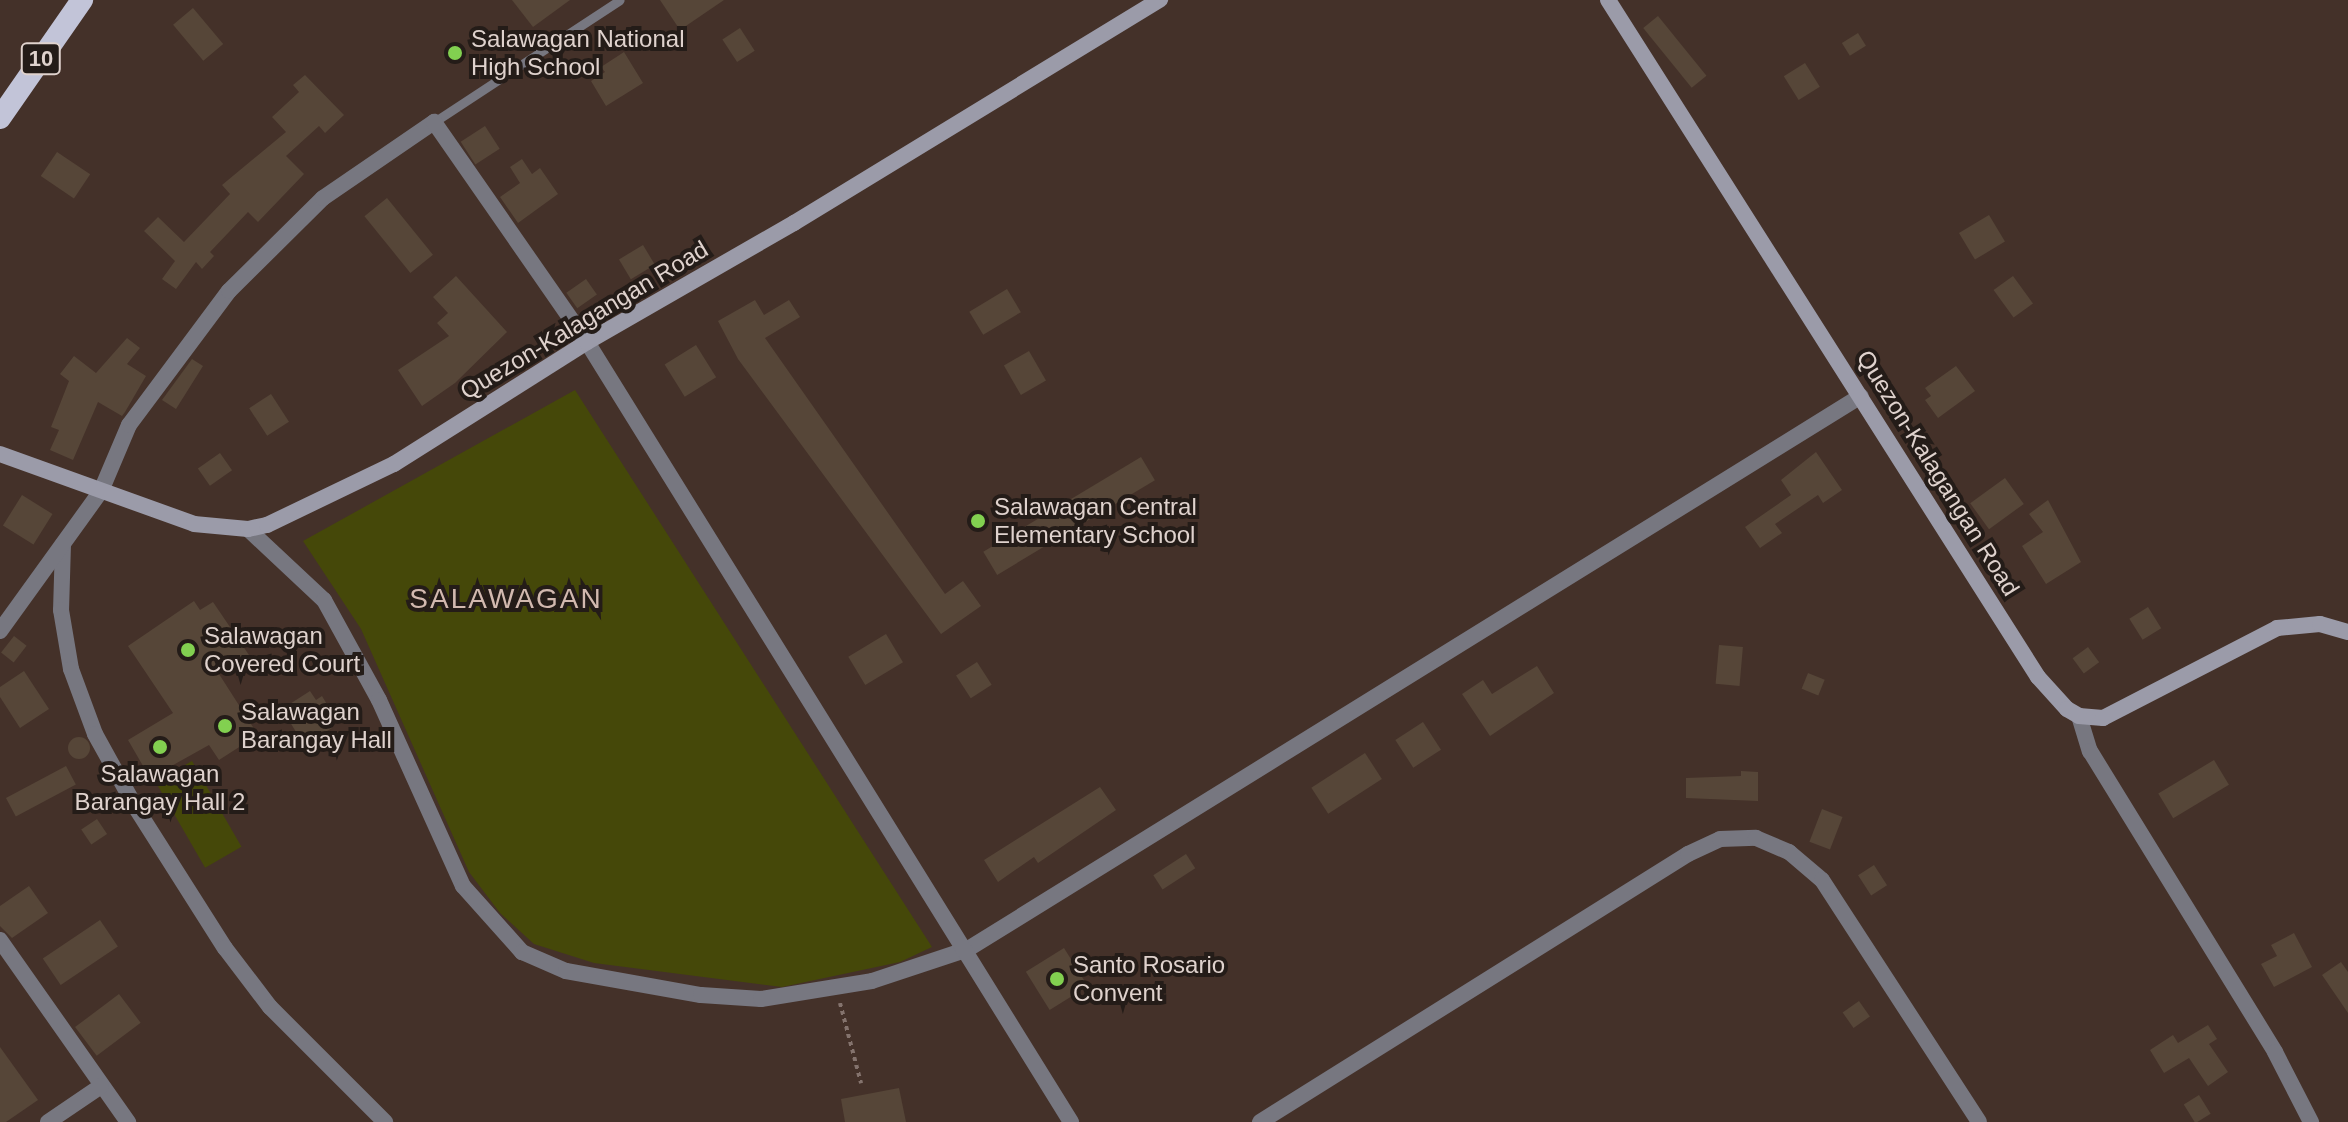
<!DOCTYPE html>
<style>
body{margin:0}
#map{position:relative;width:2348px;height:1122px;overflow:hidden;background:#443129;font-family:Arial,sans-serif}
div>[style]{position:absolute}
.green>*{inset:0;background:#454809;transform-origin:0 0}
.building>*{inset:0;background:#564638;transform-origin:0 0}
.round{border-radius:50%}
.path>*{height:4px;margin-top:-2px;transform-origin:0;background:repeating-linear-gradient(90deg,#84736d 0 4px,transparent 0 8px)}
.service>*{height:9px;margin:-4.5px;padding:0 4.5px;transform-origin:4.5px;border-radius:4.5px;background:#777780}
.minor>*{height:16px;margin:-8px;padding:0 8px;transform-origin:8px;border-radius:8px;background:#777780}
.secondary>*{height:16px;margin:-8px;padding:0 8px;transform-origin:8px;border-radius:8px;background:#9b9ba9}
.trunk>*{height:22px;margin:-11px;padding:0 11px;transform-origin:11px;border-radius:11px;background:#c2c4d8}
.dots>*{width:22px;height:22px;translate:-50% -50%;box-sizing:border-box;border:4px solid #241c18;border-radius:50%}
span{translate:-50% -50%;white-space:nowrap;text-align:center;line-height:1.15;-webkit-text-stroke:8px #241c18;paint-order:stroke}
.shield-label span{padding:2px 6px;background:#241c18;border:2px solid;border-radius:6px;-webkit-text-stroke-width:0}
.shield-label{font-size:22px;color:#dfd2cd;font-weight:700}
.poi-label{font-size:24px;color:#dfd2cd}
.left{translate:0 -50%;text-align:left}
.street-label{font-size:24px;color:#dfd2cd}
.quarter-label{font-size:28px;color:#d2b9af;letter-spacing:2px}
</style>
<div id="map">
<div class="green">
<div style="clip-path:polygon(575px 390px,932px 947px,900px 962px,782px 987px,594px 963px,534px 944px,500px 913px,469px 872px,361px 629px,303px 541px)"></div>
<div style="left:192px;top:761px;width:99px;height:42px;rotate:60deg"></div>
</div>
<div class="building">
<div style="clip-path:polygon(512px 0,570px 0,533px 27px)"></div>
<div style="clip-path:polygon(660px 0,724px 0,680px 30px)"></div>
<div style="left:193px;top:8px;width:47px;height:26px;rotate:50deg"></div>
<div style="left:1658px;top:16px;width:77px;height:19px;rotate:51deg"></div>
<div style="left:740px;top:28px;width:27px;height:21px;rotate:57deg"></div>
<div style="left:1858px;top:33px;width:15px;height:19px;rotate:58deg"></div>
<div style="clip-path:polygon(624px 52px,643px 83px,606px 106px,591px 81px,605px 72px,601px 67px)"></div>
<div style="left:1805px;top:63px;width:28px;height:25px;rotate:58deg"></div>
<div style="clip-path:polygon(305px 75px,344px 115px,325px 133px,319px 126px,286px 156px,304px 174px,258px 222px,248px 212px,210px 252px,214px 256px,202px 269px,196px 262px,176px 289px,162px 279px,175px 261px,144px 231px,158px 217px,184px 242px,230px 194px,222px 185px,286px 132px,272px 117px,299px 92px,293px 85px)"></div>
<div style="left:485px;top:126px;width:27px;height:29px;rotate:57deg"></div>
<div style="left:57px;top:152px;width:40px;height:29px;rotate:34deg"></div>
<div style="clip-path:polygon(522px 159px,532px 174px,540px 168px,558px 194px,518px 223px,500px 197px,520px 183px,510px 167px)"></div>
<div style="left:387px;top:198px;width:73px;height:29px;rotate:51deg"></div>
<div style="left:1989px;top:215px;width:31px;height:35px;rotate:59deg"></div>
<div style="left:643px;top:245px;width:23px;height:28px;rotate:59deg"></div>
<div style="clip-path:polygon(456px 276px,507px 332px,455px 383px,422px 406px,398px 370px,449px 336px,437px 323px,448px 313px,433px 297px)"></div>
<div style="left:2013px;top:276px;width:34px;height:24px;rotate:54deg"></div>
<div style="left:586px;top:279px;width:19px;height:24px;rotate:55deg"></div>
<div style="left:1007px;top:289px;width:27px;height:44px;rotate:59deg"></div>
<div style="clip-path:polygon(755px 300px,764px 315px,789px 300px,800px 317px,765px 338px,945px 594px,963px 581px,981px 606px,941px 634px,738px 359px,718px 321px)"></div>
<div style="clip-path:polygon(127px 338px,140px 348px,127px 364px,146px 376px,125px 412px,122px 416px,98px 402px,73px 460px,50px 450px,59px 430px,51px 427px,69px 381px,60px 374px,74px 356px,96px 373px)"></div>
<div style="left:696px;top:345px;width:38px;height:37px;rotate:58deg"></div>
<div style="left:1029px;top:351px;width:34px;height:29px;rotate:60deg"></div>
<div style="clip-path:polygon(192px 359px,203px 366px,176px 409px,162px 400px)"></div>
<div style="clip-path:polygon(1956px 366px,1975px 391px,1938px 418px,1925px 400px,1931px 396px,1925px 388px)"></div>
<div style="left:271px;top:394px;width:33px;height:26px;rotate:57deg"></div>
<div style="clip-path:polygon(1816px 452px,1842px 490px,1823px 503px,1818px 495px,1775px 524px,1782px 533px,1760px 548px,1745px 527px,1791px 495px,1781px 480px)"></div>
<div style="left:220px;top:453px;width:21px;height:27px;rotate:55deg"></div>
<div style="left:1141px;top:457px;width:27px;height:184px;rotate:59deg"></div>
<div style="left:2005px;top:478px;width:32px;height:43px;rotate:54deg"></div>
<div style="left:22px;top:495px;width:36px;height:36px;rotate:32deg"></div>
<div style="clip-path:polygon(2048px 500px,2081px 562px,2046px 584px,2022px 546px,2043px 532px,2029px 514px)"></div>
<div style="clip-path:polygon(194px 601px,200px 610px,213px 602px,249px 655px,219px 674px,258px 735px,219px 760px,209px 745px,150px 778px,128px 740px,173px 713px,128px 646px)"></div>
<div style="left:2148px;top:607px;width:25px;height:22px;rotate:58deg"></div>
<div style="left:886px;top:634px;width:33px;height:44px;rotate:59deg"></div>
<div style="left:14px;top:636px;width:16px;height:21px;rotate:38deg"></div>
<div style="left:1719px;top:645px;width:24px;height:39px;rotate:5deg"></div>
<div style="left:2088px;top:647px;width:19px;height:19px;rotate:54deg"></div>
<div style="left:977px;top:662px;width:27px;height:25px;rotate:57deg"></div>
<div style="clip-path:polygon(1537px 666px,1554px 693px,1490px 736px,1462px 694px,1483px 680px,1492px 694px)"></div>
<div style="clip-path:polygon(24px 671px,49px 709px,20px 728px,0 697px,0 687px)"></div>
<div style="left:1808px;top:673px;width:18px;height:17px;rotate:22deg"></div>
<div style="clip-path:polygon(310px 691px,316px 700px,322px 696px,334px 716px,327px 719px,332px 728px,304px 745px,282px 709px)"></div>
<div style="left:1423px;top:722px;width:33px;height:33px;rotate:57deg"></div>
<div class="round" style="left:68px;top:737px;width:22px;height:22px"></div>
<div style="left:1365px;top:753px;width:31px;height:64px;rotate:57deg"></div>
<div style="left:2214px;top:760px;width:29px;height:65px;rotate:59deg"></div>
<div style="left:66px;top:766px;width:21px;height:68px;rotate:62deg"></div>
<div style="clip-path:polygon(1741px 771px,1758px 772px,1758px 801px,1686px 798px,1686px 778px,1741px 776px)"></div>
<div style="clip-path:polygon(1100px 787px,1116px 810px,1038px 863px,1034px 857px,998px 882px,984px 860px)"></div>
<div style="left:1822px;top:809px;width:22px;height:35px;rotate:21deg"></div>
<div style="left:97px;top:819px;width:18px;height:19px;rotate:56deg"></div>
<div style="left:1186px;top:854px;width:17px;height:39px;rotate:57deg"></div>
<div style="left:1874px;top:865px;width:24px;height:19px;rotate:57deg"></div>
<div style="clip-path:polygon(29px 886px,48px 913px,12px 938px,0 926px,0 906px)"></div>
<div style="left:100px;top:920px;width:32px;height:69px;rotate:56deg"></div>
<div style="clip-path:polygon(2294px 933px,2312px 967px,2274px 987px,2261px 964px,2277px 956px,2271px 945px)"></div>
<div style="left:1064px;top:948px;width:45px;height:45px;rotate:58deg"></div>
<div style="clip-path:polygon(2341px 962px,2348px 972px,2348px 1013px,2322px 975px)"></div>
<div style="left:119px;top:994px;width:36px;height:55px;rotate:53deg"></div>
<div style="left:1859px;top:1001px;width:19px;height:20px;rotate:55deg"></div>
<div style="clip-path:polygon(2208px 1025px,2217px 1039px,2209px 1044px,2228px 1072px,2208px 1086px,2189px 1058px,2164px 1073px,2150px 1050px,2173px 1035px,2178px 1043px)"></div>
<div style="clip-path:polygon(0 1047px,38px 1100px,6px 1122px,0 1122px)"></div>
<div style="clip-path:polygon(899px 1088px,906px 1122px,845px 1122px,841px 1099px)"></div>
<div style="left:2199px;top:1095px;width:22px;height:18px;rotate:58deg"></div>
</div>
<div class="path">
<div style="left:840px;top:1003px;width:83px;rotate:75.3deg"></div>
</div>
<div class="service">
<div style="left:434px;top:122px;width:222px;rotate:-33.3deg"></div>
</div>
<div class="minor">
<div style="left:248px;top:529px;width:104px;rotate:43.1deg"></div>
<div style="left:324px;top:600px;width:114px;rotate:61.2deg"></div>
<div style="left:379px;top:700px;width:204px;rotate:65.7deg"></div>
<div style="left:463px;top:886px;width:89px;rotate:48.2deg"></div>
<div style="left:522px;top:952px;width:48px;rotate:23.4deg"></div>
<div style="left:566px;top:971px;width:137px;rotate:10.1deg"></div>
<div style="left:701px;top:995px;width:60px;rotate:3.8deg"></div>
<div style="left:761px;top:999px;width:112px;rotate:-9.2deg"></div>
<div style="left:872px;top:981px;width:101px;rotate:-18.4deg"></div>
<div style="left:968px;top:949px;width:1050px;rotate:-31.77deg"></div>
<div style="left:63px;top:544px;width:66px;rotate:91.7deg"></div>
<div style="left:61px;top:610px;width:60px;rotate:80.4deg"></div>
<div style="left:71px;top:669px;width:69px;rotate:69.7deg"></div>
<div style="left:95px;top:734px;width:85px;rotate:61deg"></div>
<div style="left:136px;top:808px;width:166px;rotate:57.6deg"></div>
<div style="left:225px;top:948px;width:74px;rotate:52.7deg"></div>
<div style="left:270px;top:1007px;width:163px;rotate:45deg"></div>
<div style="left:0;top:631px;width:173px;rotate:-54.2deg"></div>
<div style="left:101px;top:491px;width:72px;rotate:-67deg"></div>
<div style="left:129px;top:425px;width:167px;rotate:-53.3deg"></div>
<div style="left:229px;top:291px;width:132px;rotate:-44.7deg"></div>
<div style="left:323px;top:198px;width:135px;rotate:-34.4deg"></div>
<div style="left:434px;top:122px;width:268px;rotate:55.2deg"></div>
<div style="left:587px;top:342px;width:918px;rotate:58.18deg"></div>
<div style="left:2079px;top:716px;width:37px;rotate:73deg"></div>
<div style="left:2090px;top:751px;width:353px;rotate:58.4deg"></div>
<div style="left:2275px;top:1052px;width:79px;rotate:62.8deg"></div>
<div style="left:0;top:940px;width:223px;rotate:54.9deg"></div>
<div style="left:48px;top:1122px;width:64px;rotate:-34.2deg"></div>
<div style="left:1260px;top:1122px;width:505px;rotate:-32.05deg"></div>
<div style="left:1688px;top:854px;width:35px;rotate:-25deg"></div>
<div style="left:1720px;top:839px;width:36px;rotate:-2deg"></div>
<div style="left:1756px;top:838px;width:36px;rotate:23deg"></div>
<div style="left:1789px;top:852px;width:43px;rotate:40.3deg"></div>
<div style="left:1822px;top:880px;width:288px;rotate:57deg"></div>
</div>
<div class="secondary">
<div style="left:1608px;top:0;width:802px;rotate:57.58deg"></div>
<div style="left:2038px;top:677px;width:43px;rotate:47.8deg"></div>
<div style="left:2067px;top:709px;width:14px;rotate:30deg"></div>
<div style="left:2079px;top:716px;width:24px;rotate:5deg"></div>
<div style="left:2103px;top:718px;width:196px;rotate:-27.3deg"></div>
<div style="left:2277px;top:628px;width:43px;rotate:-5.3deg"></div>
<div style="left:2320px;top:624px;width:29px;rotate:16deg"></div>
<div style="left:0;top:454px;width:206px;rotate:19.8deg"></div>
<div style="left:194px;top:524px;width:54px;rotate:5.3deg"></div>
<div style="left:248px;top:529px;width:19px;rotate:-12deg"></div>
<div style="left:267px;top:525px;width:141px;rotate:-25.7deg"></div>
<div style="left:394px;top:464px;width:228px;rotate:-32.3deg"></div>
<div style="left:587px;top:342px;width:239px;rotate:-29.9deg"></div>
<div style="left:794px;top:223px;width:429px;rotate:-31.4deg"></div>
</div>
<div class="trunk">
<div style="left:0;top:118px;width:144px;rotate:-55.2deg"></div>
</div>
<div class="dots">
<div style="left:455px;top:53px;background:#82d050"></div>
<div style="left:978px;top:521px;background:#82d050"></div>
<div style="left:188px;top:650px;background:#82d050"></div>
<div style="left:225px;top:726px;background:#82d050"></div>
<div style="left:160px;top:747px;background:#82d050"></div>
<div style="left:1057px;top:979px;background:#82d050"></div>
</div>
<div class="shield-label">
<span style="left:41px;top:59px">10</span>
</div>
<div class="poi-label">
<span class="left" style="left:471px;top:53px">Salawagan National<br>High School</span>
<span class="left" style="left:994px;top:521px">Salawagan Central<br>Elementary School</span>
<span class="left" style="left:204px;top:650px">Salawagan<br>Covered Court</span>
<span class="left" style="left:241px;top:726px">Salawagan<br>Barangay Hall</span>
<span style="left:160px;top:788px">Salawagan<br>Barangay Hall 2</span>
<span class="left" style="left:1073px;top:979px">Santo Rosario<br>Convent</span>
</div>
<div class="street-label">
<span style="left:584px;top:320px;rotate:-31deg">Quezon-Kalagangan Road</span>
<span style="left:1938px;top:473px;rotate:58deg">Quezon-Kalagangan Road</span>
</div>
<div class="quarter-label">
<span style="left:506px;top:599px">SALAWAGAN</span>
</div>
</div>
